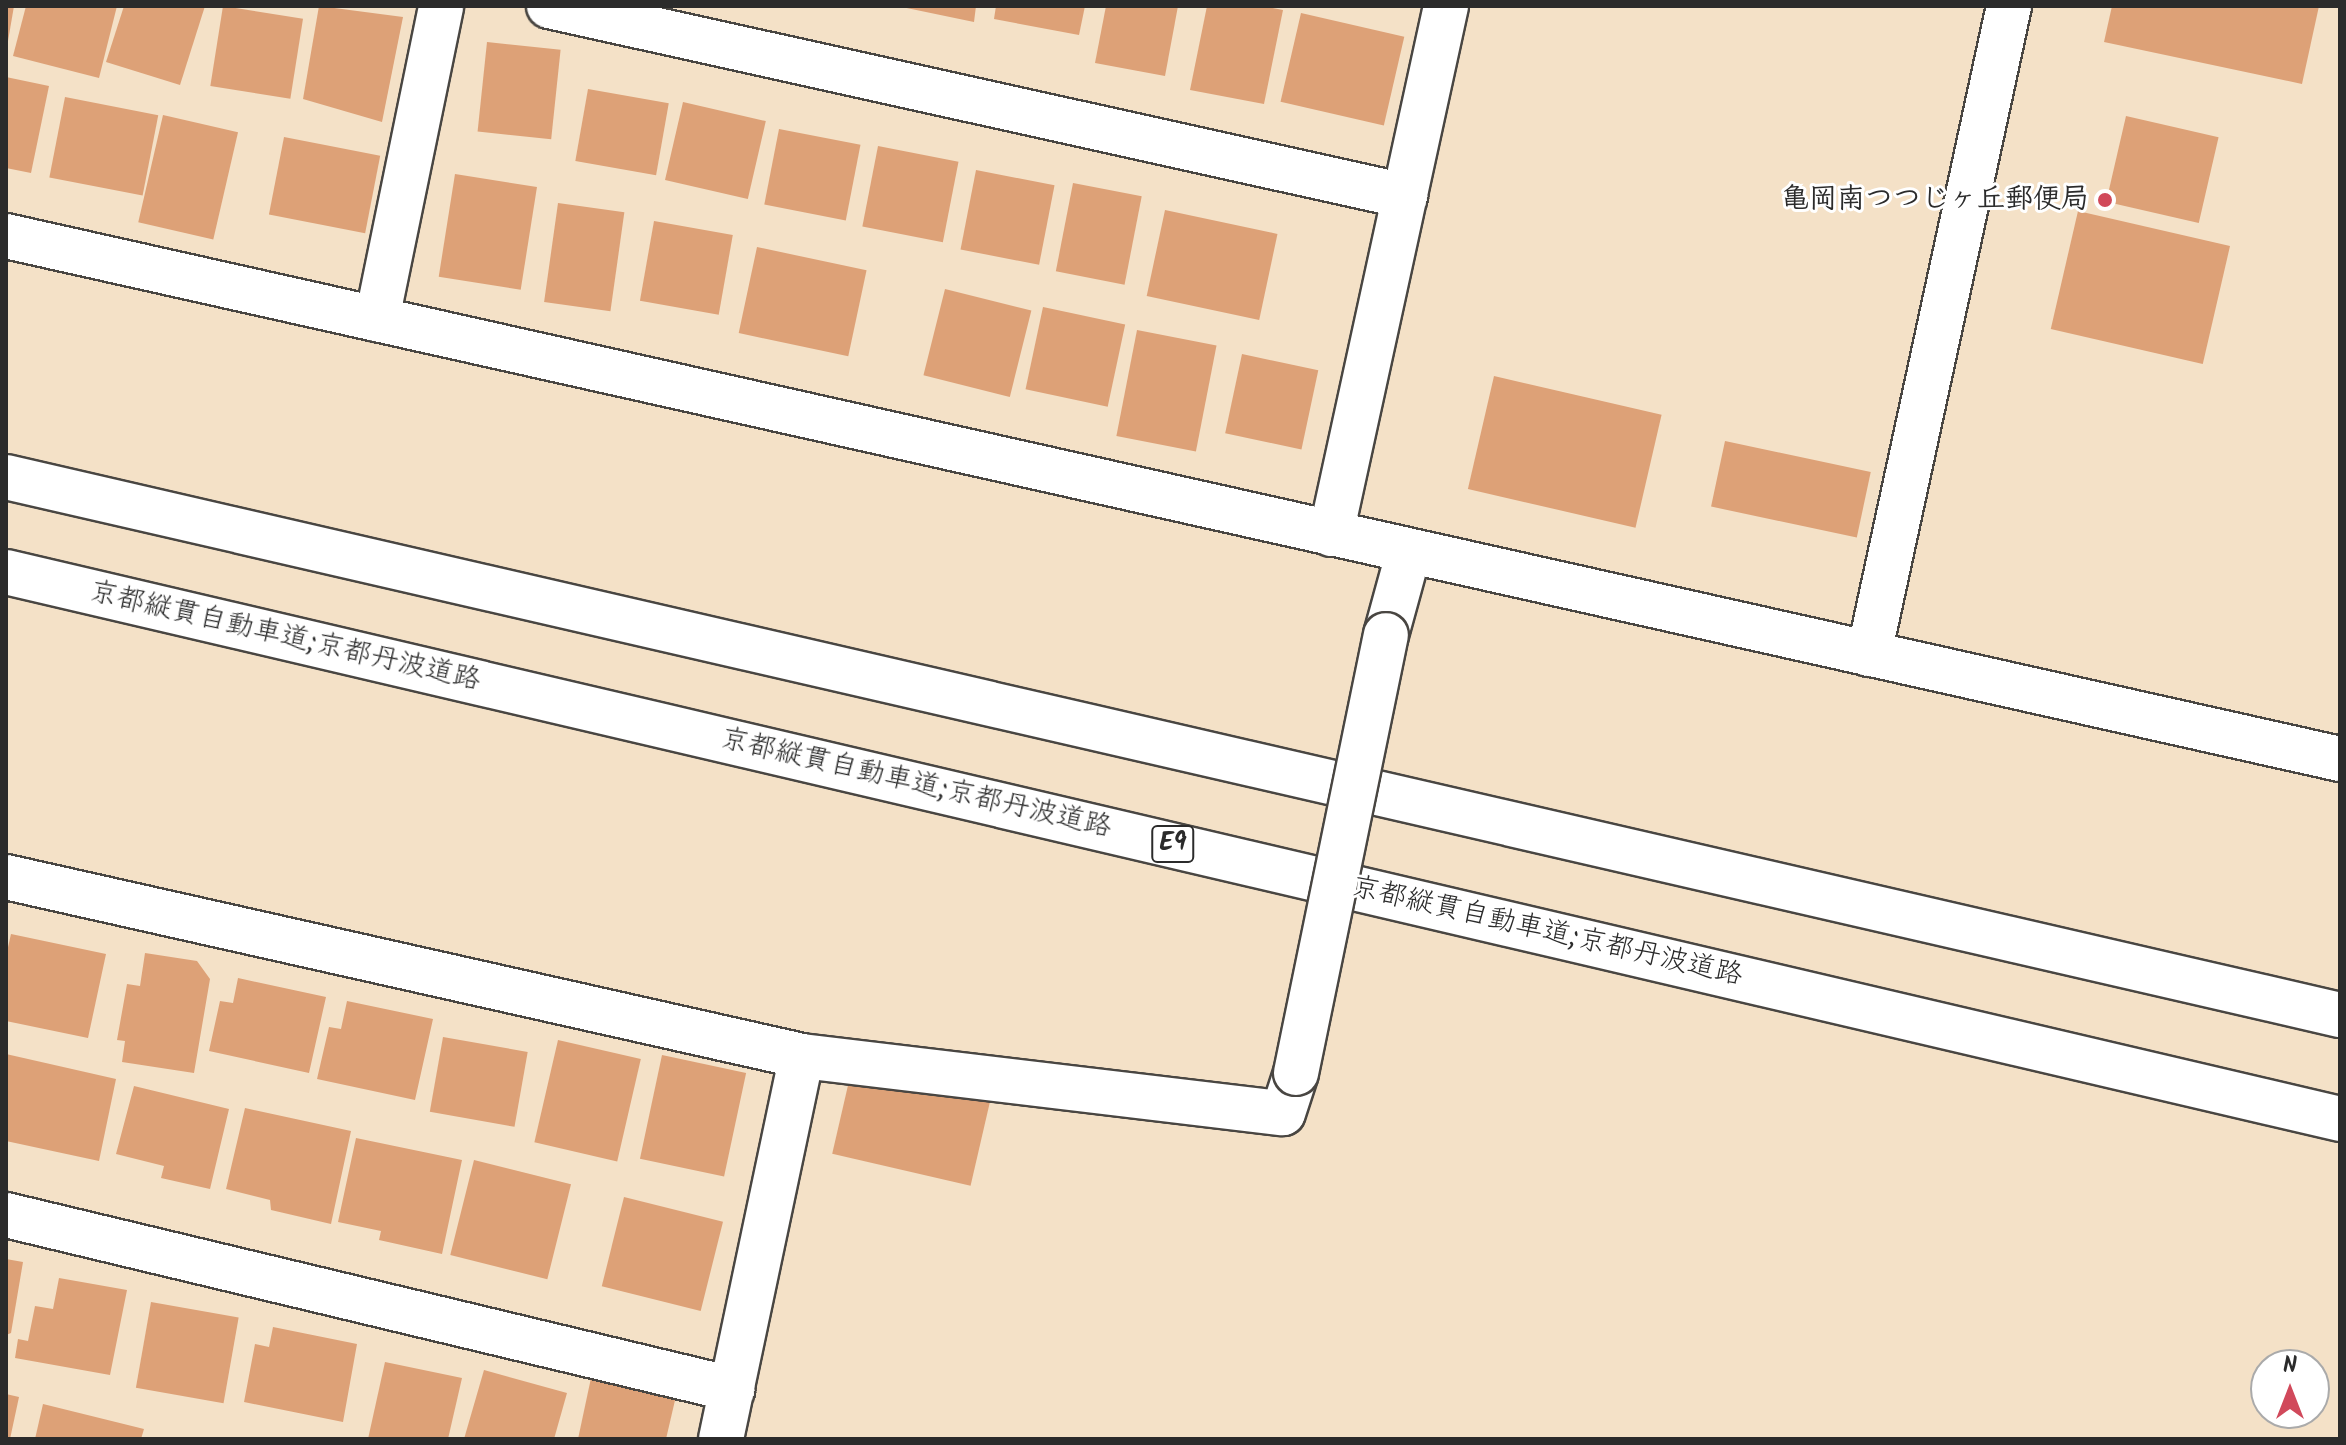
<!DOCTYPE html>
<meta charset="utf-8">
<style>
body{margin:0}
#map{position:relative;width:2346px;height:1445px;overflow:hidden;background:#f4e1c7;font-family:Kalam,"Klee One",sans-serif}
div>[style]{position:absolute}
.building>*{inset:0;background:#dda177;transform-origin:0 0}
.roads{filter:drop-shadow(2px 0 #494642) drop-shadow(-2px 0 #494642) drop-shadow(0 2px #494642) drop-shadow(0 -2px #494642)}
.minor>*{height:44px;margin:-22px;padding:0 22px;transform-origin:22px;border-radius:22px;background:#fff}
.motorway>*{height:44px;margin:-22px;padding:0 22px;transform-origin:22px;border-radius:22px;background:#fff}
.bridges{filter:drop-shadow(2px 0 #494642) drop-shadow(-2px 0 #494642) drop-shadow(0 2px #494642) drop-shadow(0 -2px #494642)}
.minor-bridge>*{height:44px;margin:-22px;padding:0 22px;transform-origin:22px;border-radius:22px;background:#fff}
.dots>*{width:22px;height:22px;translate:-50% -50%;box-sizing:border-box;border:4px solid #fff;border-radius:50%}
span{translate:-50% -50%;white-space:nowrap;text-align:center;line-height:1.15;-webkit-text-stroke:6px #fff;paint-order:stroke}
.shield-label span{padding:2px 6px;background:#fff;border:2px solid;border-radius:6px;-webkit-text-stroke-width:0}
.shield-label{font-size:26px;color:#2b2b2b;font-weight:700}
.poi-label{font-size:28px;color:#2b2b2b;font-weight:700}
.right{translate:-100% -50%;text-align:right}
.street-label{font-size:28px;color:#2b2b2b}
.frame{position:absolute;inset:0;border:8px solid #2b2b2b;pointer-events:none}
.north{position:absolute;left:2250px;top:1349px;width:80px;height:80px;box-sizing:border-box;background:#fff;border:2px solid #aaa;border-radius:50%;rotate:0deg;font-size:22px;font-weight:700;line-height:32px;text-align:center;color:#2b2b2b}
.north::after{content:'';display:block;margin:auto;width:28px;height:36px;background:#d1495b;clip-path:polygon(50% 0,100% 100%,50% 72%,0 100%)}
</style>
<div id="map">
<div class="building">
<div style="clip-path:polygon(6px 6px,14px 6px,8px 41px,6px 41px)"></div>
<div style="clip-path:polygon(26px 6px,117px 6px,99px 78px,13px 56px)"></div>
<div style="clip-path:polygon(124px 6px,205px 6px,180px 85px,106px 62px)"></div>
<div style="left:223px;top:6px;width:81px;height:81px;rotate:9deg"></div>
<div style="clip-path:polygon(319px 6px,403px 17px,382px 122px,303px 99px)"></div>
<div style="clip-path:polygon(897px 6px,976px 6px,974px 22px)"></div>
<div style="clip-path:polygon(996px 6px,1085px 6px,1079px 35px,994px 19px)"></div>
<div style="clip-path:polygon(1106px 6px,1178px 6px,1165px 76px,1095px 63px)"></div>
<div style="clip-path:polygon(1207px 6px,1262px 6px,1283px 10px,1264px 104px,1190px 90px)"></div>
<div style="clip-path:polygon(2112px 6px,2319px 6px,2302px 84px,2104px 42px)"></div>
<div style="left:1301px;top:13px;width:106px;height:91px;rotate:13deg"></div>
<div style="left:487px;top:42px;width:74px;height:90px;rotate:6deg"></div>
<div style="clip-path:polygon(6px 77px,49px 86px,31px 173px,6px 168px)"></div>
<div style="left:588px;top:89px;width:82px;height:73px;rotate:10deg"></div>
<div style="left:65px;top:97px;width:95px;height:82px;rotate:11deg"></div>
<div style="left:683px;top:102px;width:85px;height:80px;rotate:13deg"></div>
<div style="left:163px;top:115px;width:77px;height:110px;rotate:13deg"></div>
<div style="left:2126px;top:116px;width:95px;height:88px;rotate:13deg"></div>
<div style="left:779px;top:129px;width:83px;height:77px;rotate:11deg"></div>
<div style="left:284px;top:137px;width:98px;height:79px;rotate:11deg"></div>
<div style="left:878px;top:146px;width:82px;height:82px;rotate:11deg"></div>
<div style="left:976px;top:170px;width:80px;height:81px;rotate:11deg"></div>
<div style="left:455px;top:174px;width:83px;height:104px;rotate:9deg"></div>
<div style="left:1073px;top:183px;width:70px;height:90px;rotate:11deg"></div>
<div style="left:558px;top:203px;width:67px;height:100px;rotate:8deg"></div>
<div style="left:1165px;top:210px;width:115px;height:88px;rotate:12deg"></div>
<div style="left:2078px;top:211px;width:156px;height:121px;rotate:13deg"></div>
<div style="left:654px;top:221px;width:80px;height:81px;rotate:10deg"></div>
<div style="left:757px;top:247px;width:112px;height:88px;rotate:12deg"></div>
<div style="left:945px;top:289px;width:89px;height:89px;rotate:14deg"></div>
<div style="left:1043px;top:307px;width:84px;height:84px;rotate:12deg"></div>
<div style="left:1137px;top:330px;width:81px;height:108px;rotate:11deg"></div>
<div style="left:1242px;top:354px;width:78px;height:81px;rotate:12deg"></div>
<div style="left:1494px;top:376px;width:172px;height:116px;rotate:13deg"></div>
<div style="left:1725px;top:441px;width:149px;height:67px;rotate:12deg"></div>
<div style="clip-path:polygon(11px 934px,106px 954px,88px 1038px,6px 1021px,6px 956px)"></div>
<div style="clip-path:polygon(145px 953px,197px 961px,210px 979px,194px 1073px,122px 1062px,125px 1041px,117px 1040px,127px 984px,140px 986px)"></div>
<div style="clip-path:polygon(238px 978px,326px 997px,309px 1073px,209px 1051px,220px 1001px,233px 1003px)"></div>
<div style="clip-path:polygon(347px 1001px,433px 1019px,415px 1100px,317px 1079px,329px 1027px,341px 1029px)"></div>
<div style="left:443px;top:1037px;width:86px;height:76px;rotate:10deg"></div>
<div style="left:558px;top:1040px;width:85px;height:105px;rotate:13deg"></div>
<div style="clip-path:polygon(6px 1054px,116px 1079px,99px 1161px,6px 1141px)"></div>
<div style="left:662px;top:1055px;width:86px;height:106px;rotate:12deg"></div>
<div style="left:852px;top:1068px;width:142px;height:88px;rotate:13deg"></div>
<div style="clip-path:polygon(134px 1086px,229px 1109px,210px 1189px,161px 1178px,164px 1166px,116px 1154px)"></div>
<div style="clip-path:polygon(245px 1108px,351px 1131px,331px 1224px,271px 1210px,270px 1200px,226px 1189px)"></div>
<div style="clip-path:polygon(356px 1138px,462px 1160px,442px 1254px,379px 1240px,381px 1231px,338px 1222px)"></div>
<div style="left:474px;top:1160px;width:100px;height:98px;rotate:14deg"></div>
<div style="left:624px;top:1197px;width:102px;height:92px;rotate:14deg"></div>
<div style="clip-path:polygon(6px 1259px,23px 1262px,11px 1333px,6px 1335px)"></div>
<div style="clip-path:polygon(59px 1278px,127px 1290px,110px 1375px,15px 1358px,18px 1339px,28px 1341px,35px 1306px,53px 1309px)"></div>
<div style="left:151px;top:1302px;width:89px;height:87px;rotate:10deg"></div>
<div style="clip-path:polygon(273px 1327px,357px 1344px,343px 1422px,244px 1402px,255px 1344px,269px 1347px)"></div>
<div style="clip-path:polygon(385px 1362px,462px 1378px,448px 1439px,368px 1439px)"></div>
<div style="clip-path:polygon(484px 1370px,567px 1393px,554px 1439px,464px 1439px)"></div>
<div style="clip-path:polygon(591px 1378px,676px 1396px,666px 1439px,578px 1439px)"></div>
<div style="clip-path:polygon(6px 1394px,19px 1397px,10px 1439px,6px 1439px)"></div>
<div style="clip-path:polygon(43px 1404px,144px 1429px,141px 1439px,35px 1439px)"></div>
</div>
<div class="roads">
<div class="minor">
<div style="left:549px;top:6px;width:877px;rotate:12.51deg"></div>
<div style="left:6px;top:236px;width:2392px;rotate:12.63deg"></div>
<div style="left:377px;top:319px;width:319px;rotate:-78.4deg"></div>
<div style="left:1331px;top:534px;width:540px;rotate:-77.71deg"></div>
<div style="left:1386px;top:635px;width:87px;rotate:-74.7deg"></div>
<div style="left:1869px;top:654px;width:663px;rotate:-77.81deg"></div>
<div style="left:6px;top:877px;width:816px;rotate:12.67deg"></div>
<div style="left:802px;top:1056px;width:484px;rotate:6.8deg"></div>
<div style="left:1283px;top:1113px;width:42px;rotate:-72deg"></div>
<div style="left:6px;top:1215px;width:747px;rotate:13.48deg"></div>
<div style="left:721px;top:1439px;width:391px;rotate:-78.1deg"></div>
</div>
<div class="motorway">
<div style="left:6px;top:477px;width:2395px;rotate:12.98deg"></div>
<div style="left:6px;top:572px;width:2397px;rotate:13.19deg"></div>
</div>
</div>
<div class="bridges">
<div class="minor-bridge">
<div style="left:1296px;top:1073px;width:447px;rotate:-78.4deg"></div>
</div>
</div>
<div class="dots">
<div style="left:2105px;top:200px;background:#d1495b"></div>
</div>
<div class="shield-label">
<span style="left:1173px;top:844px">E9</span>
</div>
<div class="poi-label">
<span class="right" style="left:2089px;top:200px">亀岡南つつじヶ丘郵便局</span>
</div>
<div class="street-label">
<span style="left:285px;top:637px;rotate:13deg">京都縦貫自動車道;京都丹波道路</span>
<span style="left:916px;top:784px;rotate:13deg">京都縦貫自動車道;京都丹波道路</span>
<span style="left:1547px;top:932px;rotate:13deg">京都縦貫自動車道;京都丹波道路</span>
</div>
<div class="frame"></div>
<div class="north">N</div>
</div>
